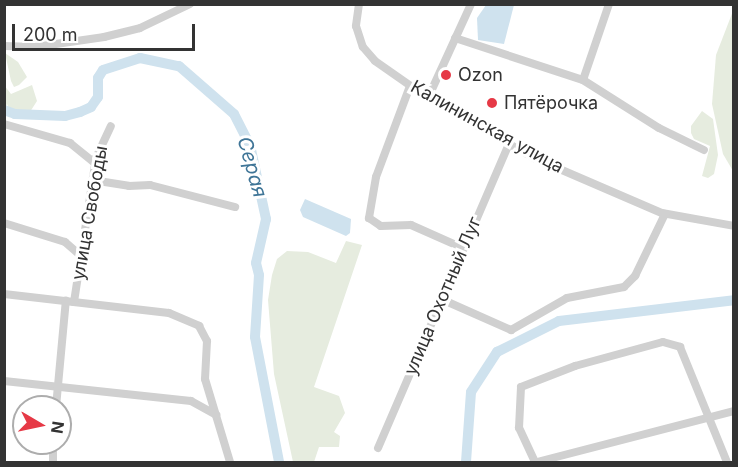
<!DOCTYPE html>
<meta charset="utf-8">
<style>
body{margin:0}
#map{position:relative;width:738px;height:467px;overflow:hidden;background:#fff;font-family:Inter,sans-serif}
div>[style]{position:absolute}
.green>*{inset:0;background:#e6ecdf}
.water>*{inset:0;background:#cfe2ee}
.river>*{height:10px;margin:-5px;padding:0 5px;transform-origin:5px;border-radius:5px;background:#cfe2ee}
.minor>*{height:8px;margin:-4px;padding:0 4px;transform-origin:4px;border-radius:4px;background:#d0d0d0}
.dots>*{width:16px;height:16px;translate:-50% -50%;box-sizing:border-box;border:3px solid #fff;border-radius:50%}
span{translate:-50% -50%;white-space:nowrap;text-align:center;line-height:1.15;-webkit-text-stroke:6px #fff;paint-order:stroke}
.poi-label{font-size:18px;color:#333}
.left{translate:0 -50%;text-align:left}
.street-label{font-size:18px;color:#333}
.water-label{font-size:20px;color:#3f7597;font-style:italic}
.frame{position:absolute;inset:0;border:6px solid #333;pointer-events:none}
.north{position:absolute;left:12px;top:395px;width:60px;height:60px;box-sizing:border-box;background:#fff;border:2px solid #adadad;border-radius:50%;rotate:99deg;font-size:16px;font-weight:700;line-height:24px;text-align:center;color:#333}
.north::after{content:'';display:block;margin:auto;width:21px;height:27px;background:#e63946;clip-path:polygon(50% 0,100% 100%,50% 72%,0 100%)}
.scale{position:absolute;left:12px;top:24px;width:183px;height:27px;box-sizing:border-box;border:3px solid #333;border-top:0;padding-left:8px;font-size:18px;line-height:21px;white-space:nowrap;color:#333;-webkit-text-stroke:4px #fff;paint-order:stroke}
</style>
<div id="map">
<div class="green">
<div style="clip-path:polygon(733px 11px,733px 171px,723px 154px,712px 104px,716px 55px)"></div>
<div style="clip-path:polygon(5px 53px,18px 62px,27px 77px,19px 85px,14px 87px,11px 81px)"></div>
<div style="clip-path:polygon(4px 85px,11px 94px,32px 85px,37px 101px,28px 115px,11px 114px,7px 104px,5px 110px)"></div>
<div style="clip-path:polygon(702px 111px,713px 119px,718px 155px,714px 174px,708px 178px,702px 176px,710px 146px,694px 139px,691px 133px,691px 126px)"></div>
<div style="clip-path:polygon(346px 241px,362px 245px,314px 387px,339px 396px,345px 413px,334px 432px,340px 436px,339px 447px,319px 447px,314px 462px,293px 462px,274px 374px,268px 300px,272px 275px,277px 259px,287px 251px,308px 252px,336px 263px)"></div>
</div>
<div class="water">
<div style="clip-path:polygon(486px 5px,514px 5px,504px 44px,478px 40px,477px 18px)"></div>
<div style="clip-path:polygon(305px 199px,351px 219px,350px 233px,346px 236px,303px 217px,300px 210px)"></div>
</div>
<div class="river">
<div style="left:4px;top:110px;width:12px;rotate:20deg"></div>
<div style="left:15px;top:114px;width:50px;rotate:2.3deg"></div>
<div style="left:65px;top:116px;width:16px;rotate:-15deg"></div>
<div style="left:80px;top:112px;width:12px;rotate:-24deg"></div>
<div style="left:91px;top:107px;width:12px;rotate:-55deg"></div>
<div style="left:98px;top:97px;width:19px;rotate:-90deg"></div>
<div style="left:98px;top:78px;width:9px;rotate:-58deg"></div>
<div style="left:103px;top:70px;width:39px;rotate:-18deg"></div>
<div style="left:140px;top:58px;width:40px;rotate:12deg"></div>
<div style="left:179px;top:66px;width:73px;rotate:41.1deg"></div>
<div style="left:234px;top:114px;width:35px;rotate:63deg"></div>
<div style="left:250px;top:145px;width:76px;rotate:77.8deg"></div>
<div style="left:266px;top:219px;width:45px;rotate:102.8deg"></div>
<div style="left:256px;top:263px;width:12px;rotate:76deg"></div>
<div style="left:259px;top:275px;width:62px;rotate:93.7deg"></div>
<div style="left:255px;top:337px;width:127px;rotate:79.1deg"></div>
<div style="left:466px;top:462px;width:70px;rotate:-85.9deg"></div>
<div style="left:471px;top:392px;width:48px;rotate:-57deg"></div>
<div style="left:497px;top:352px;width:69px;rotate:-26.6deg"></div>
<div style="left:559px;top:321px;width:176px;rotate:-6.8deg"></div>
</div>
<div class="minor">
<div style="left:359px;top:4px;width:22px;rotate:98deg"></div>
<div style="left:356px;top:26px;width:22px;rotate:72deg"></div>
<div style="left:363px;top:47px;width:18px;rotate:49deg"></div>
<div style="left:375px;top:61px;width:65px;rotate:34.9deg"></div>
<div style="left:428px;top:98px;width:122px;rotate:29.5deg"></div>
<div style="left:534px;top:158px;width:139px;rotate:23.3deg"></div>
<div style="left:662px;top:213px;width:73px;rotate:10.2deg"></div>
<div style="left:455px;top:38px;width:135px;rotate:18.2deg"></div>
<div style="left:583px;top:80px;width:90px;rotate:32.3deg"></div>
<div style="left:659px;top:128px;width:50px;rotate:26.1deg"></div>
<div style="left:4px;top:46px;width:31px;rotate:2deg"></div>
<div style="left:35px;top:47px;width:70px;rotate:-8.2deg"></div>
<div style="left:104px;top:37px;width:37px;rotate:-14deg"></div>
<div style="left:140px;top:28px;width:55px;rotate:-25.6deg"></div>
<div style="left:583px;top:80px;width:80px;rotate:-71.1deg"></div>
<div style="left:410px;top:86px;width:97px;rotate:110.5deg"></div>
<div style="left:376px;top:177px;width:42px;rotate:99.7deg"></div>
<div style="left:369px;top:218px;width:14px;rotate:34deg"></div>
<div style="left:381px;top:226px;width:30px;rotate:-2deg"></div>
<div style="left:411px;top:225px;width:57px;rotate:23.9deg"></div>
<div style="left:428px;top:98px;width:103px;rotate:-65.4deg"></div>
<div style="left:4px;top:124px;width:69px;rotate:16.1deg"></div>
<div style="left:70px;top:143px;width:32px;rotate:39deg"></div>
<div style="left:92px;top:180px;width:37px;rotate:9deg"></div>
<div style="left:129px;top:186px;width:21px;rotate:-3deg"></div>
<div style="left:150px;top:185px;width:88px;rotate:14.5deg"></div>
<div style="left:4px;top:223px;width:64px;rotate:17.3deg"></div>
<div style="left:65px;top:242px;width:21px;rotate:41deg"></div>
<div style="left:4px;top:294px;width:166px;rotate:6.6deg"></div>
<div style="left:169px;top:313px;width:33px;rotate:23deg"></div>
<div style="left:199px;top:326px;width:17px;rotate:62deg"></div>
<div style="left:207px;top:341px;width:38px;rotate:93deg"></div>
<div style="left:205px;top:379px;width:87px;rotate:73.2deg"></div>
<div style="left:441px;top:299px;width:77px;rotate:23.9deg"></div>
<div style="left:511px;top:330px;width:64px;rotate:-29.7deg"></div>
<div style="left:567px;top:298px;width:58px;rotate:-10.9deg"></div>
<div style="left:624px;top:287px;width:16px;rotate:-45deg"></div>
<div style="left:635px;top:276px;width:69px;rotate:-64.2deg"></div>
<div style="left:74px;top:302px;width:146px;rotate:-81.3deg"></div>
<div style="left:96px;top:158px;width:35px;rotate:-65deg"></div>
<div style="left:4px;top:381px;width:188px;rotate:6.1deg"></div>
<div style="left:191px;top:401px;width:29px;rotate:29deg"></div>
<div style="left:56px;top:407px;width:107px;rotate:-84.7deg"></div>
<div style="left:378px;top:448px;width:331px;rotate:-66.7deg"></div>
<div style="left:53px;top:462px;width:19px;rotate:-90deg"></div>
<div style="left:535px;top:462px;width:38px;rotate:-115deg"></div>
<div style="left:519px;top:428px;width:41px;rotate:-87.2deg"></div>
<div style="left:521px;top:387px;width:58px;rotate:-21.3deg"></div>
<div style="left:575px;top:366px;width:91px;rotate:-15.3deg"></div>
<div style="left:663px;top:342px;width:18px;rotate:16deg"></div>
<div style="left:680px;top:347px;width:124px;rotate:67.8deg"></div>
<div style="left:537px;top:462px;width:203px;rotate:-14.5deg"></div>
</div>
<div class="dots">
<div style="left:446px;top:75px;background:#e63946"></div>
<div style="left:492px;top:103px;background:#e63946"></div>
</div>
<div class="poi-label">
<span class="left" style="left:458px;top:75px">Ozon</span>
<span class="left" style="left:504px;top:103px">Пятёрочка</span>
</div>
<div class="street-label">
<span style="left:487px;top:127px;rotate:29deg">Калининская улица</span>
<span style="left:90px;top:213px;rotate:-80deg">улица Свободы</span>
<span style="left:443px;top:296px;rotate:-67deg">улица Охотный Луг</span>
</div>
<div class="water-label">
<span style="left:252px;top:167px;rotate:74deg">Серая</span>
</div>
<div class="frame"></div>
<div class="north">N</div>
<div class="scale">200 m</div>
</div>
